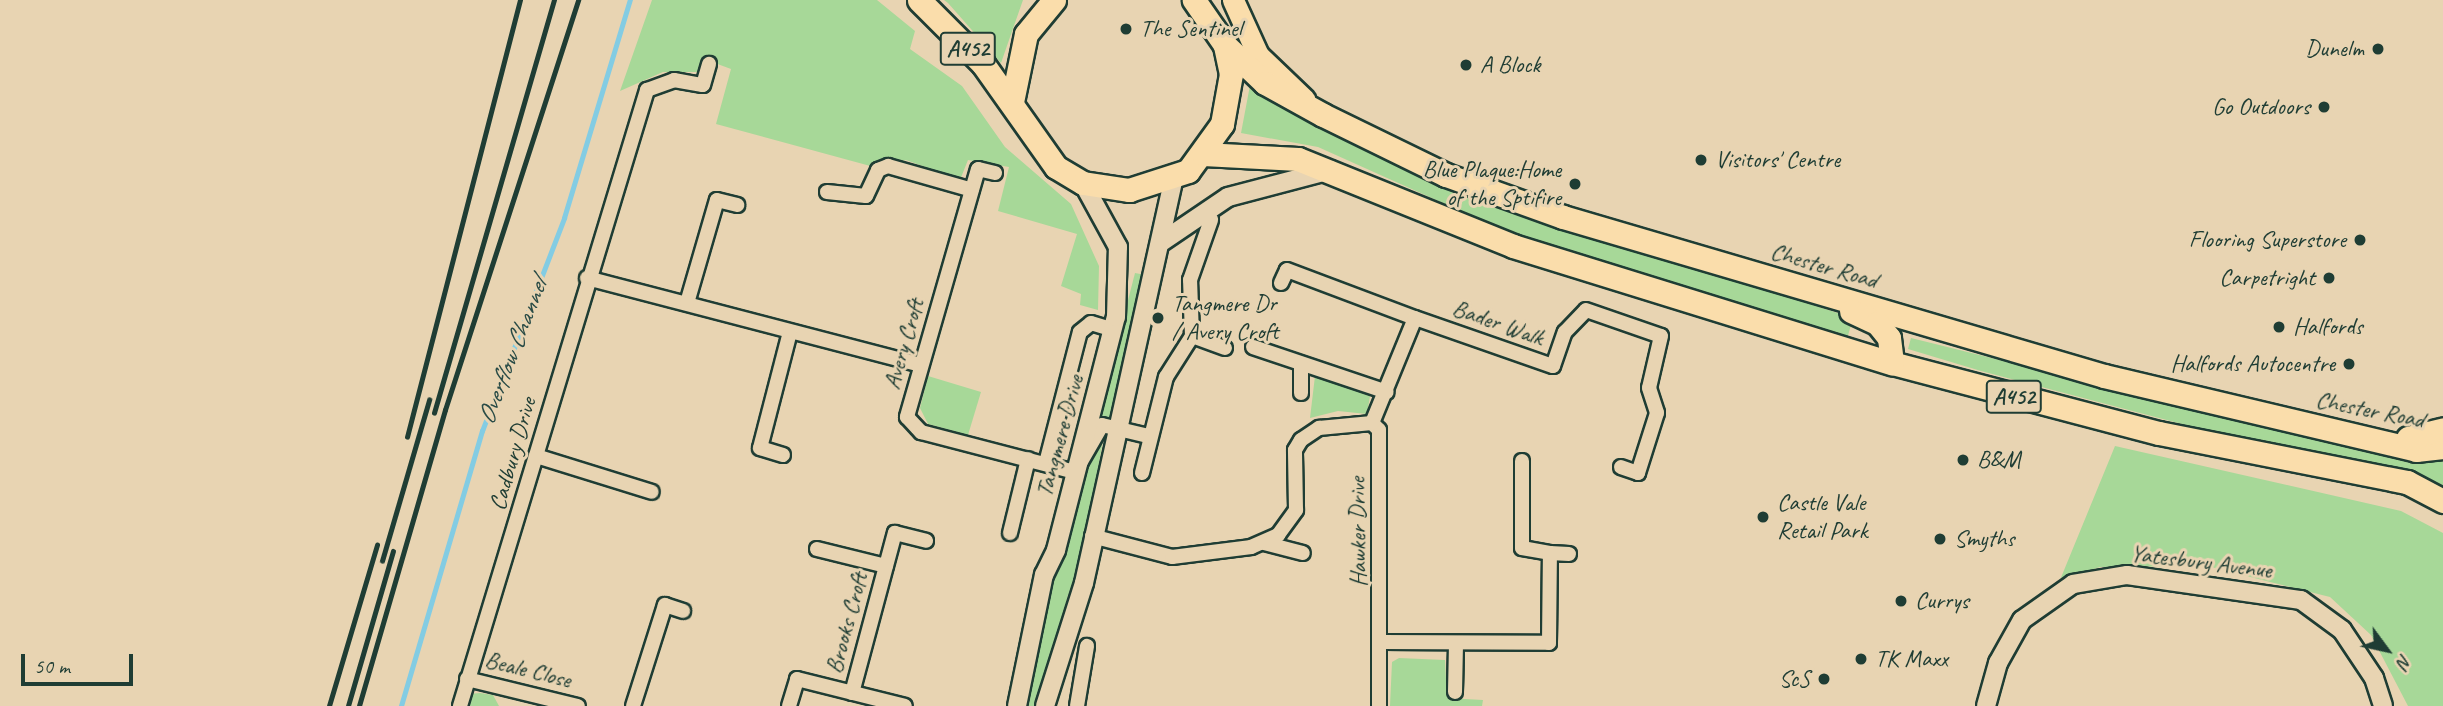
<!DOCTYPE html>
<style>
body{margin:0}
#map{position:relative;width:2443px;height:706px;overflow:hidden;background:#e8d4b2;font-family:Caveat,sans-serif}
div>[style]{position:absolute}
.green>*{inset:0;background:#a7d898}
.stream>*{height:4.5px;margin:-2.25px;padding:0 2.25px;transform-origin:2.25px;border-radius:2.25px;background:#83cce3}
.roads{filter:drop-shadow(2px 0 #1f3d34) drop-shadow(-2px 0 #1f3d34) drop-shadow(0 2px #1f3d34) drop-shadow(0 -2px #1f3d34)}
.minor>*{height:14px;margin:-7px;padding:0 7px;transform-origin:7px;border-radius:7px;background:#e8d4b2}
.tertiary>*{height:18px;margin:-9px;padding:0 9px;transform-origin:9px;border-radius:9px;background:#e8d4b2}
.primary>*{height:21px;margin:-10.5px;padding:0 10.5px;transform-origin:10.5px;border-radius:10.5px;background:#faddab}
.trunk>*{height:23px;margin:-11.5px;padding:0 11.5px;transform-origin:11.5px;border-radius:11.5px;background:#faddab}
.rail>*{height:4.5px;margin:-2.25px;padding:0 2.25px;transform-origin:2.25px;border-radius:2.25px;background:#1f3d34}
.dots>*{width:19px;height:19px;translate:-50% -50%;box-sizing:border-box;border:4px solid #e8d4b2;border-radius:50%}
span{translate:-50% -50%;white-space:nowrap;text-align:center;line-height:1.15;-webkit-text-stroke:6px #e8d4b2;paint-order:stroke}
.shield-label span{padding:2px 5px;background:#e8d4b2;border:2px solid;border-radius:5px;-webkit-text-stroke-width:0}
.shield-label{font-size:23px;color:#1f3d34;font-weight:700}
.poi-label{font-size:24px;color:#1f3d34}
.left{translate:0 -50%;text-align:left}
.right{translate:-100% -50%;text-align:right}
.street-label{font-size:24px;color:#1f3d34}
.water-label{font-size:26px;color:#294b46;font-style:italic}
.north{position:absolute;left:2352px;top:615px;width:70px;height:70px;-webkit-text-stroke:5px #e8d4b2;paint-order:stroke;rotate:123deg;font-size:19px;font-weight:700;line-height:28px;text-align:center;color:#1f3d34}
.north::after{content:'';display:block;margin:auto;width:24px;height:32px;background:#1f3d34;clip-path:polygon(50% 0,100% 100%,50% 72%,0 100%)}
.scale{position:absolute;left:21px;top:654px;width:112px;height:32px;box-sizing:border-box;border:4px solid #1f3d34;border-top:0;padding-left:9px;font-size:21px;line-height:24px;white-space:nowrap;color:#1f3d34;-webkit-text-stroke:5px #e8d4b2;paint-order:stroke}
</style>
<div id="map">
<div class="green">
<div style="clip-path:polygon(652px 0,877px 0,915px 31px,910px 49px,962px 86px,1005px 147px,1071px 204px,1099px 266px,1098px 310px,1080px 305px,1081px 294px,1061px 286px,1077px 234px,998px 211px,1009px 167px,968px 160px,960px 180px,906px 160px,874px 167px,716px 124px,731px 69px,704px 59px,698px 72px,663px 72px,620px 91px)"></div>
<div style="clip-path:polygon(944px 0,1023px 0,1001px 63px,948px 3px)"></div>
<div style="clip-path:polygon(1251px 80px,1414px 174px,1853px 318px,1847px 339px,1503px 230px,1318px 147px,1241px 133px)"></div>
<div style="clip-path:polygon(1135px 273px,1151px 276px,1116px 420px,1097px 421px)"></div>
<div style="clip-path:polygon(1911px 338px,2386px 456px,2420px 463px,2443px 459px,2443px 493px,1981px 371px,1908px 349px)"></div>
<div style="clip-path:polygon(928px 376px,981px 392px,968px 435px,928px 424px,920px 408px)"></div>
<div style="clip-path:polygon(1315px 376px,1370px 396px,1367px 414px,1338px 411px,1310px 418px)"></div>
<div style="clip-path:polygon(1104px 435px,1076px 591px,1068px 595px,1039px 706px,1023px 706px,1049px 580px,1059px 565px,1082px 474px)"></div>
<div style="clip-path:polygon(2115px 446px,2401px 511px,2443px 533px,2443px 706px,2408px 706px,2371px 635px,2330px 597px,2207px 566px,2100px 567px,2060px 580px)"></div>
<div style="clip-path:polygon(1399px 658px,1445px 660px,1447px 698px,1483px 700px,1482px 706px,1390px 706px,1392px 662px)"></div>
<div style="clip-path:polygon(480px 693px,493px 695px,499px 706px,465px 706px,469px 694px)"></div>
</div>
<div class="stream">
<div style="left:401px;top:706px;width:287px;rotate:-73.6deg"></div>
<div style="left:482px;top:431px;width:228px;rotate:-68.9deg"></div>
<div style="left:564px;top:218px;width:228px;rotate:-73.2deg"></div>
</div>
<div class="roads">
<div class="minor">
<div style="left:995px;top:173px;width:17px;rotate:-167deg"></div>
<div style="left:978px;top:169px;width:258px;rotate:106deg"></div>
<div style="left:907px;top:417px;width:21px;rotate:47deg"></div>
<div style="left:921px;top:432px;width:159px;rotate:14.6deg"></div>
<div style="left:1075px;top:472px;width:54px;rotate:-60.1deg"></div>
<div style="left:1102px;top:425px;width:47px;rotate:13.4deg"></div>
<div style="left:827px;top:192px;width:39px;rotate:6deg"></div>
<div style="left:866px;top:196px;width:29px;rotate:-65deg"></div>
<div style="left:878px;top:170px;width:11px;rotate:-22deg"></div>
<div style="left:888px;top:166px;width:87px;rotate:15.9deg"></div>
<div style="left:587px;top:278px;width:344px;rotate:14.6deg"></div>
<div style="left:1281px;top:283px;width:14px;rotate:-65deg"></div>
<div style="left:1287px;top:270px;width:137px;rotate:20.6deg"></div>
<div style="left:687px;top:303px;width:107px;rotate:-73.8deg"></div>
<div style="left:717px;top:200px;width:21px;rotate:14deg"></div>
<div style="left:1192px;top:336px;width:35px;rotate:20deg"></div>
<div style="left:1253px;top:347px;width:141px;rotate:18.6deg"></div>
<div style="left:1301px;top:364px;width:29px;rotate:90deg"></div>
<div style="left:1372px;top:423px;width:10px;rotate:45deg"></div>
<div style="left:1379px;top:430px;width:276px;rotate:90deg"></div>
<div style="left:783px;top:455px;width:24px;rotate:-163deg"></div>
<div style="left:760px;top:448px;width:120px;rotate:-75.5deg"></div>
<div style="left:536px;top:456px;width:121px;rotate:17.2deg"></div>
<div style="left:1522px;top:461px;width:87px;rotate:90deg"></div>
<div style="left:1522px;top:548px;width:28px;rotate:10deg"></div>
<div style="left:1046px;top:463px;width:135px;rotate:-75.5deg"></div>
<div style="left:1080px;top:332px;width:14px;rotate:-39deg"></div>
<div style="left:1091px;top:323px;width:24px;rotate:17deg"></div>
<div style="left:1142px;top:473px;width:99px;rotate:-76deg"></div>
<div style="left:1166px;top:377px;width:49px;rotate:-57.6deg"></div>
<div style="left:1192px;top:336px;width:56px;rotate:-92deg"></div>
<div style="left:1190px;top:280px;width:64px;rotate:-70.7deg"></div>
<div style="left:1010px;top:533px;width:76px;rotate:-76.3deg"></div>
<div style="left:1092px;top:536px;width:83px;rotate:14.7deg"></div>
<div style="left:1172px;top:557px;width:80px;rotate:-7.2deg"></div>
<div style="left:1251px;top:547px;width:30px;rotate:-24deg"></div>
<div style="left:1278px;top:535px;width:31px;rotate:-54deg"></div>
<div style="left:1296px;top:510px;width:60px;rotate:-91deg"></div>
<div style="left:1295px;top:450px;width:12px;rotate:-59deg"></div>
<div style="left:1301px;top:440px;width:22px;rotate:-34deg"></div>
<div style="left:1319px;top:428px;width:53px;rotate:-5.4deg"></div>
<div style="left:1372px;top:423px;width:113px;rotate:-67.7deg"></div>
<div style="left:1415px;top:318px;width:146px;rotate:19.2deg"></div>
<div style="left:1553px;top:366px;width:36px;rotate:-71deg"></div>
<div style="left:1565px;top:332px;width:30px;rotate:-46deg"></div>
<div style="left:1586px;top:310px;width:79px;rotate:19.1deg"></div>
<div style="left:1661px;top:336px;width:53px;rotate:103deg"></div>
<div style="left:1649px;top:388px;width:26px;rotate:72deg"></div>
<div style="left:1657px;top:413px;width:63px;rotate:107.6deg"></div>
<div style="left:1638px;top:473px;width:18px;rotate:-161deg"></div>
<div style="left:1264px;top:543px;width:40px;rotate:14.4deg"></div>
<div style="left:817px;top:549px;width:71px;rotate:13.8deg"></div>
<div style="left:1383px;top:642px;width:166px;rotate:0.3deg"></div>
<div style="left:1549px;top:643px;width:90px;rotate:-89.4deg"></div>
<div style="left:1550px;top:553px;width:19px;rotate:3deg"></div>
<div style="left:467px;top:679px;width:114px;rotate:13.7deg"></div>
<div style="left:1455px;top:692px;width:48px;rotate:-88.8deg"></div>
<div style="left:852px;top:693px;width:166px;rotate:-75deg"></div>
<div style="left:895px;top:533px;width:32px;rotate:14deg"></div>
<div style="left:460px;top:706px;width:644px;rotate:-73.11deg"></div>
<div style="left:647px;top:90px;width:29px;rotate:-20deg"></div>
<div style="left:674px;top:80px;width:29px;rotate:10deg"></div>
<div style="left:703px;top:85px;width:22px;rotate:-74deg"></div>
<div style="left:633px;top:706px;width:106px;rotate:-72.4deg"></div>
<div style="left:665px;top:605px;width:19px;rotate:18deg"></div>
<div style="left:789px;top:706px;width:28px;rotate:-73deg"></div>
<div style="left:797px;top:679px;width:111px;rotate:14deg"></div>
<div style="left:1077px;top:706px;width:61px;rotate:-80.5deg"></div>
</div>
<div class="tertiary">
<div style="left:1163px;top:241px;width:78px;rotate:-34.1deg"></div>
<div style="left:1228px;top:197px;width:106px;rotate:-14.7deg"></div>
<div style="left:1017px;top:706px;width:134px;rotate:-78.4deg"></div>
<div style="left:1044px;top:575px;width:28px;rotate:-64deg"></div>
<div style="left:1056px;top:550px;width:241px;rotate:-75.6deg"></div>
<div style="left:1116px;top:317px;width:70px;rotate:-88.4deg"></div>
<div style="left:1118px;top:247px;width:73px;rotate:-118.7deg"></div>
<div style="left:1045px;top:706px;width:129px;rotate:-72.4deg"></div>
<div style="left:1084px;top:583px;width:416px;rotate:-77.5deg"></div>
<div style="left:1986px;top:706px;width:45px;rotate:-74.4deg"></div>
<div style="left:1998px;top:663px;width:49px;rotate:-60.8deg"></div>
<div style="left:2022px;top:620px;width:62px;rotate:-35.2deg"></div>
<div style="left:2073px;top:584px;width:55px;rotate:-9.5deg"></div>
<div style="left:2127px;top:575px;width:176px;rotate:8.2deg"></div>
<div style="left:2301px;top:600px;width:51px;rotate:36.2deg"></div>
<div style="left:2342px;top:630px;width:58px;rotate:56.3deg"></div>
<div style="left:2374px;top:678px;width:29px;rotate:72deg"></div>
</div>
<div class="primary">
<div style="left:1233px;top:0;width:60px;rotate:65.6deg"></div>
<div style="left:1258px;top:55px;width:64px;rotate:43.7deg"></div>
</div>
<div class="trunk">
<div style="left:919px;top:0;width:91px;rotate:45deg"></div>
<div style="left:983px;top:64px;width:126px;rotate:54.7deg"></div>
<div style="left:1056px;top:167px;width:31px;rotate:31deg"></div>
<div style="left:1083px;top:183px;width:47px;rotate:8.7deg"></div>
<div style="left:1129px;top:190px;width:62px;rotate:-17.9deg"></div>
<div style="left:1188px;top:171px;width:58px;rotate:-54.1deg"></div>
<div style="left:1222px;top:124px;width:51px;rotate:-79.8deg"></div>
<div style="left:1231px;top:74px;width:30px;rotate:-102deg"></div>
<div style="left:1225px;top:45px;width:55px;rotate:-124.6deg"></div>
<div style="left:1225px;top:45px;width:55px;rotate:43.5deg"></div>
<div style="left:1265px;top:83px;width:66px;rotate:28.9deg"></div>
<div style="left:1323px;top:115px;width:137px;rotate:26deg"></div>
<div style="left:1446px;top:175px;width:124px;rotate:19.7deg"></div>
<div style="left:1563px;top:217px;width:564px;rotate:16.38deg"></div>
<div style="left:2104px;top:376px;width:321px;rotate:13.3deg"></div>
<div style="left:2416px;top:450px;width:27px;rotate:-6deg"></div>
<div style="left:1012px;top:102px;width:69px;rotate:-78.4deg"></div>
<div style="left:1026px;top:34px;width:44px;rotate:-50.5deg"></div>
<div style="left:1203px;top:154px;width:95px;rotate:3deg"></div>
<div style="left:1298px;top:159px;width:232px;rotate:22deg"></div>
<div style="left:1513px;top:246px;width:397px;rotate:17.2deg"></div>
<div style="left:1892px;top:363px;width:276px;rotate:14.7deg"></div>
<div style="left:2159px;top:433px;width:253px;rotate:11.2deg"></div>
<div style="left:2407px;top:482px;width:41px;rotate:27.8deg"></div>
<div style="left:1851px;top:311px;width:29px;rotate:25deg"></div>
<div style="left:1877px;top:323px;width:19px;rotate:51deg"></div>
<div style="left:1889px;top:338px;width:25px;rotate:83deg"></div>
<div style="left:2408px;top:438px;width:36px;rotate:-14deg"></div>
</div>
</div>
<div class="rail">
<div style="left:434px;top:413px;width:430px;rotate:-73.8deg"></div>
<div style="left:407px;top:437px;width:451px;rotate:-75.5deg"></div>
<div style="left:382px;top:561px;width:168px;rotate:-73.7deg"></div>
<div style="left:329px;top:706px;width:168px;rotate:-73.4deg"></div>
<div style="left:348px;top:706px;width:161px;rotate:-73.8deg"></div>
<div style="left:359px;top:706px;width:308px;rotate:-73.8deg"></div>
<div style="left:445px;top:410px;width:431px;rotate:-72deg"></div>
</div>
<div class="dots">
<div style="left:1126px;top:29px;background:#1f3d34"></div>
<div style="left:2378px;top:49px;background:#1f3d34"></div>
<div style="left:1466px;top:65px;background:#1f3d34"></div>
<div style="left:2324px;top:107px;background:#1f3d34"></div>
<div style="left:1701px;top:160px;background:#1f3d34"></div>
<div style="left:1575px;top:184px;background:#1f3d34"></div>
<div style="left:2360px;top:240px;background:#1f3d34"></div>
<div style="left:2329px;top:278px;background:#1f3d34"></div>
<div style="left:1158px;top:318px;background:#1f3d34"></div>
<div style="left:2279px;top:327px;background:#1f3d34"></div>
<div style="left:2349px;top:364px;background:#1f3d34"></div>
<div style="left:1963px;top:460px;background:#1f3d34"></div>
<div style="left:1763px;top:517px;background:#1f3d34"></div>
<div style="left:1940px;top:539px;background:#1f3d34"></div>
<div style="left:1901px;top:601px;background:#1f3d34"></div>
<div style="left:1861px;top:659px;background:#1f3d34"></div>
<div style="left:1824px;top:679px;background:#1f3d34"></div>
</div>
<div class="shield-label">
<span style="left:968px;top:49px">A452</span>
<span style="left:2014px;top:397px">A452</span>
</div>
<div class="poi-label">
<span class="left" style="left:1140px;top:29px">The Sentinel</span>
<span class="right" style="left:2364px;top:49px">Dunelm</span>
<span class="left" style="left:1480px;top:65px">A Block</span>
<span class="right" style="left:2310px;top:107px">Go Outdoors</span>
<span class="left" style="left:1715px;top:160px">Visitors' Centre</span>
<span class="right" style="left:1561px;top:184px">Blue Plaque:Home<br>of the Sptifire</span>
<span class="right" style="left:2346px;top:240px">Flooring Superstore</span>
<span class="right" style="left:2315px;top:278px">Carpetright</span>
<span class="left" style="left:1172px;top:318px">Tangmere Dr<br>/ Avery Croft</span>
<span class="left" style="left:2293px;top:327px">Halfords</span>
<span class="right" style="left:2335px;top:364px">Halfords Autocentre</span>
<span class="left" style="left:1977px;top:460px">B&amp;M</span>
<span class="left" style="left:1777px;top:517px">Castle Vale<br>Retail Park</span>
<span class="left" style="left:1954px;top:539px">Smyths</span>
<span class="left" style="left:1915px;top:601px">Currys</span>
<span class="left" style="left:1875px;top:659px">TK Maxx</span>
<span class="right" style="left:1810px;top:679px">ScS</span>
</div>
<div class="street-label">
<span style="left:1824px;top:266px;rotate:16deg">Chester Road</span>
<span style="left:1498px;top:323px;rotate:19deg">Bader Walk</span>
<span style="left:904px;top:344px;rotate:-74deg">Avery Croft</span>
<span style="left:2370px;top:410px;rotate:11deg">Chester Road</span>
<span style="left:1060px;top:436px;rotate:-75deg">Tangmere Drive</span>
<span style="left:513px;top:454px;rotate:-74deg">Cadbury Drive</span>
<span style="left:1358px;top:532px;rotate:-91deg">Hawker Drive</span>
<span style="left:2201px;top:562px;rotate:7deg">Yatesbury Avenue</span>
<span style="left:847px;top:623px;rotate:-75deg">Brooks Croft</span>
<span style="left:528px;top:670px;rotate:14deg">Beale Close</span>
</div>
<div class="water-label">
<span style="left:512px;top:352px;rotate:-69deg">Overflow Channel</span>
</div>
<div class="north">N</div>
<div class="scale">50 m</div>
</div>
